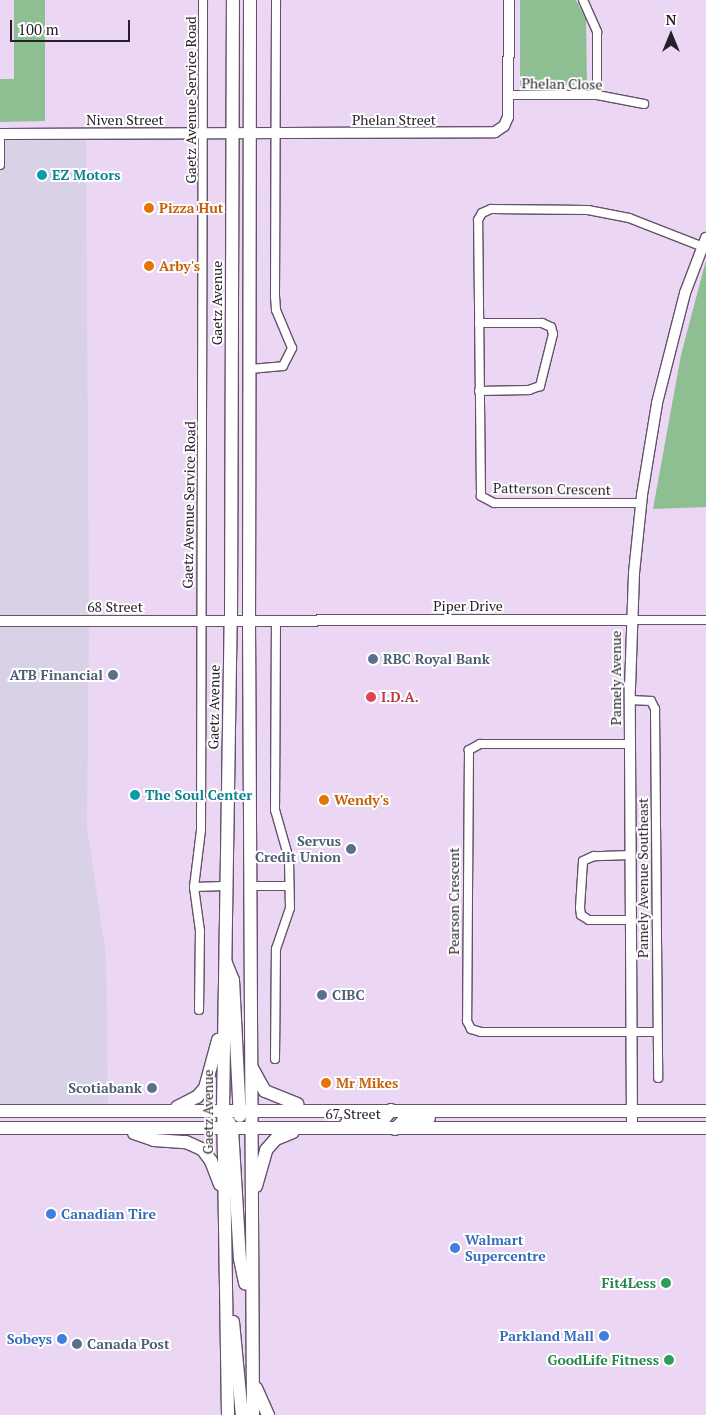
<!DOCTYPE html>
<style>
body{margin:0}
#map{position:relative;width:706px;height:1415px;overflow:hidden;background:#ebd7f3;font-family:"PT Serif",serif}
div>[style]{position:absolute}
.industrial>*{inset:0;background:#d9d1e6}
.green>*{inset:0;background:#8dbf92}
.roads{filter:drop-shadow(1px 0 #63526a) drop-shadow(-1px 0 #63526a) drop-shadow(0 1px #63526a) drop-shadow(0 -1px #63526a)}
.minor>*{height:8px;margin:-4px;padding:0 4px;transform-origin:4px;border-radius:4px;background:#fff}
.tertiary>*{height:10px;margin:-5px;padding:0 5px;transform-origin:5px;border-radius:5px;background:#fff}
.primary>*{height:12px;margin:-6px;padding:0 6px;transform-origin:6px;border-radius:6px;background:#fff}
.dots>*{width:14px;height:14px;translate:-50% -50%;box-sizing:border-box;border:2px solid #fff;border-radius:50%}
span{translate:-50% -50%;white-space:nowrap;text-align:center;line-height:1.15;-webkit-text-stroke:4px #fff;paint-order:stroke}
.street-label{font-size:14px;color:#27202a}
.culture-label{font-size:14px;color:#0d838f;font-weight:700}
.left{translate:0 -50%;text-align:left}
.food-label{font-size:14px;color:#c56008;font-weight:700}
.service-label{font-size:14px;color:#4e5e75;font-weight:700}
.right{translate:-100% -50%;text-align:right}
.health-label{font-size:14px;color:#be3a42;font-weight:700}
.shop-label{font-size:14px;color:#366cbe;font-weight:700}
.leisure-label{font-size:14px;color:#27864d;font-weight:700}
.north{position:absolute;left:646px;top:10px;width:50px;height:50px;-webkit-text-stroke:4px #fff;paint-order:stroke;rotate:0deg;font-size:14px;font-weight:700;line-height:20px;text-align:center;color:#27202a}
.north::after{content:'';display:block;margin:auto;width:18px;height:22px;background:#27202a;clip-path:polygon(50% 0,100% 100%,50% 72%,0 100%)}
.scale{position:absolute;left:10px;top:20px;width:120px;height:22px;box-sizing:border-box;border:2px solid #27202a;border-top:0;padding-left:6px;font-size:15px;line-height:18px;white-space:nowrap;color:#27202a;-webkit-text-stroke:4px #fff;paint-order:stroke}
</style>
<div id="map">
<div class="industrial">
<div style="clip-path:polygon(0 134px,86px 134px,89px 621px,87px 827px,106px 956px,108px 1110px,0 1111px)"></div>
</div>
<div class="green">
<div style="clip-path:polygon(14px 0,45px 0,45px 121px,0 122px,0 79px,14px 79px)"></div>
<div style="clip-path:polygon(520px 0,576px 0,586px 19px,587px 85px,520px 86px)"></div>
<div style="clip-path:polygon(706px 260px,706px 507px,653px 509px,681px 355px)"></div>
</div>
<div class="roads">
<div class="minor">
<div style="left:583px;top:0;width:35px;rotate:66deg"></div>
<div style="left:597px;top:32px;width:63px;rotate:90deg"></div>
<div style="left:509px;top:95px;width:88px"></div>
<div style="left:597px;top:95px;width:48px;rotate:10.8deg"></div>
<div style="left:0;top:165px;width:31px;rotate:-90deg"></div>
<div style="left:479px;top:323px;width:63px"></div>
<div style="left:542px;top:323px;width:10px;rotate:24deg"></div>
<div style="left:551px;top:327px;width:7px;rotate:74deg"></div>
<div style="left:553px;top:334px;width:54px;rotate:104deg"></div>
<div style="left:540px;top:386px;width:12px;rotate:160deg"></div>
<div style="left:529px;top:390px;width:50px;rotate:178.9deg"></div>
<div style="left:250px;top:369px;width:33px;rotate:-5deg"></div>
<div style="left:283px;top:366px;width:20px;rotate:-63deg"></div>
<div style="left:292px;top:348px;width:41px;rotate:-112.8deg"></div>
<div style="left:276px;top:310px;width:13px;rotate:-94deg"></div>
<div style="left:275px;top:297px;width:297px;rotate:-89.8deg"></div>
<div style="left:641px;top:503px;width:147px;rotate:180deg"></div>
<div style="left:494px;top:503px;width:15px;rotate:-152deg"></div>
<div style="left:481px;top:496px;width:276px;rotate:-90.6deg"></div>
<div style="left:478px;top:220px;width:8px;rotate:-60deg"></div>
<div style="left:482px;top:213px;width:10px;rotate:-24deg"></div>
<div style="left:491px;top:209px;width:97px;rotate:0.6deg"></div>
<div style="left:588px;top:210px;width:42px;rotate:11deg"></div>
<div style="left:629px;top:218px;width:77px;rotate:21.3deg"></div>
<div style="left:630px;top:620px;width:76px"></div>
<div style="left:630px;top:700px;width:21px;rotate:3deg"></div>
<div style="left:651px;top:701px;width:9px;rotate:63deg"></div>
<div style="left:655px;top:709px;width:369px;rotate:89.5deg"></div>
<div style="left:630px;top:744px;width:150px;rotate:180deg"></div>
<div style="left:480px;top:744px;width:13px;rotate:151deg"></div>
<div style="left:469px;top:750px;width:271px;rotate:90.4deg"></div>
<div style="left:467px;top:1021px;width:9px;rotate:63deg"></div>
<div style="left:471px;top:1029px;width:10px;rotate:17deg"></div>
<div style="left:481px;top:1032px;width:175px"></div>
<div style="left:630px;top:855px;width:36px;rotate:178deg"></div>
<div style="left:594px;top:856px;width:12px;rotate:156deg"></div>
<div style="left:583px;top:861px;width:47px;rotate:93.7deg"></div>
<div style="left:580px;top:908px;width:7px;rotate:82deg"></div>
<div style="left:581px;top:915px;width:9px;rotate:32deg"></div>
<div style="left:589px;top:920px;width:41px"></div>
<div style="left:249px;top:886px;width:40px"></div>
<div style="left:194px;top:887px;width:31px;rotate:-2deg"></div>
<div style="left:199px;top:1010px;width:79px;rotate:-89.3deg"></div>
<div style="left:200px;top:931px;width:44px;rotate:-97.8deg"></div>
<div style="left:194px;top:887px;width:57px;rotate:-83deg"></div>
<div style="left:201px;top:830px;width:830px;rotate:-89.86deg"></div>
<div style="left:275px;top:1059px;width:110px;rotate:-89.5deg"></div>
<div style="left:276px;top:949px;width:43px;rotate:-71.1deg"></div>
<div style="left:290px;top:908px;width:49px;rotate:-91.2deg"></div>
<div style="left:289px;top:859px;width:51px;rotate:-105.9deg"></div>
<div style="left:275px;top:810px;width:189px;rotate:-89.7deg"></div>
</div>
<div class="tertiary">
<div style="left:0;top:134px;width:495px;rotate:-0.2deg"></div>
<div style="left:495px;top:132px;width:11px;rotate:-34deg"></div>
<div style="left:504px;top:126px;width:10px;rotate:-66deg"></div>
<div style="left:508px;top:117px;width:117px;rotate:-89.5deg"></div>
<div style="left:0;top:621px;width:630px;rotate:-0.09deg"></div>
<div style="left:632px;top:1127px;width:439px;rotate:-90.3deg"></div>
<div style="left:630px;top:688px;width:115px;rotate:-88deg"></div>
<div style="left:634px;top:573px;width:78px;rotate:-84.1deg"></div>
<div style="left:642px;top:495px;width:93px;rotate:-80.7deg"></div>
<div style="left:657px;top:403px;width:114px;rotate:-75.7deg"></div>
<div style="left:685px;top:293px;width:59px;rotate:-69.1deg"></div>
</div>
<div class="primary">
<div style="left:250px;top:0;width:621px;rotate:90.09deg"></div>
<div style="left:249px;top:621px;width:794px;rotate:89.71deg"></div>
<div style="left:226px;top:963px;width:18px;rotate:68deg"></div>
<div style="left:233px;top:980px;width:136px;rotate:87.1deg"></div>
<div style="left:252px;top:1068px;width:26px;rotate:61deg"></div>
<div style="left:265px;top:1091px;width:35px;rotate:22deg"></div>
<div style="left:177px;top:1107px;width:22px;rotate:-27deg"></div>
<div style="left:197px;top:1097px;width:12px;rotate:-48deg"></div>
<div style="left:205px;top:1088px;width:50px;rotate:-74.8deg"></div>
<div style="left:0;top:1111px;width:706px"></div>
<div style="left:229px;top:1122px;width:8px;rotate:67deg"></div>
<div style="left:232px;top:1129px;width:130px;rotate:86.5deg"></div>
<div style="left:240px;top:1259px;width:25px;rotate:78deg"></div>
<div style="left:346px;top:1124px;width:39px;rotate:-9deg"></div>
<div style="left:385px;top:1118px;width:10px;rotate:-53deg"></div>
<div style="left:0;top:1128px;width:706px"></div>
<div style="left:395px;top:1129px;width:13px;rotate:-45deg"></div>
<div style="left:404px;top:1120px;width:25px;rotate:-5deg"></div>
<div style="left:134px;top:1133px;width:21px;rotate:19deg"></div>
<div style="left:154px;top:1140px;width:32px;rotate:4deg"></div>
<div style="left:186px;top:1142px;width:17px;rotate:24deg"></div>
<div style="left:202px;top:1149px;width:15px;rotate:53deg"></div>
<div style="left:211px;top:1161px;width:25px;rotate:69deg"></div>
<div style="left:256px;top:1186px;width:37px;rotate:-74deg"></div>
<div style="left:266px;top:1150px;width:15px;rotate:-48deg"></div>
<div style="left:276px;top:1139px;width:18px;rotate:-22deg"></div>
<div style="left:233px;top:1322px;width:93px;rotate:84.5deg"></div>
<div style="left:256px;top:1388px;width:30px;rotate:66deg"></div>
<div style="left:228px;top:1415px;width:306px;rotate:-90.9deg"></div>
<div style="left:223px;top:1109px;width:488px;rotate:-89.1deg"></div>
<div style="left:231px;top:621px;width:621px;rotate:-89.82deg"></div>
</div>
</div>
<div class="dots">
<div style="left:42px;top:175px;background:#0f9aa8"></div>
<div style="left:149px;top:208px;background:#e8710a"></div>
<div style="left:149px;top:266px;background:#e8710a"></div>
<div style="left:373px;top:659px;background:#5c6f8a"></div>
<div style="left:113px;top:675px;background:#5c6f8a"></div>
<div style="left:371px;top:697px;background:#e0444e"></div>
<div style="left:135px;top:795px;background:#0f9aa8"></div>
<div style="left:324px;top:800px;background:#e8710a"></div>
<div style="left:351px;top:849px;background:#5c6f8a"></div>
<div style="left:322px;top:995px;background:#5c6f8a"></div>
<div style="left:326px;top:1083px;background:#e8710a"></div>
<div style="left:152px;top:1088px;background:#5c6f8a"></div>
<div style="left:51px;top:1214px;background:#3f7fe0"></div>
<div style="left:455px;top:1248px;background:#3f7fe0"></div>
<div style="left:666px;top:1283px;background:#2e9e5b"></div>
<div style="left:604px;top:1336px;background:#3f7fe0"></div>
<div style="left:62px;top:1339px;background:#3f7fe0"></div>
<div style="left:77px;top:1344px;background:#5c6f8a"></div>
<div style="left:669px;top:1360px;background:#2e9e5b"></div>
</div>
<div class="street-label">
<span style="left:562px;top:84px;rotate:1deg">Phelan Close</span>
<span style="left:191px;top:100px;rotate:-90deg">Gaetz Avenue Service Road</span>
<span style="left:125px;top:120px">Niven Street</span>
<span style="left:394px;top:120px">Phelan Street</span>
<span style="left:217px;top:303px;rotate:-90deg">Gaetz Avenue</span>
<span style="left:552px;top:489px;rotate:1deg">Patterson Crescent</span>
<span style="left:189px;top:505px;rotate:-89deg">Gaetz Avenue Service Road</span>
<span style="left:468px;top:606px">Piper Drive</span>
<span style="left:115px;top:607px">68 Street</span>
<span style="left:616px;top:678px;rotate:-90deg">Pamely Avenue</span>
<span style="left:214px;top:707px;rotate:-89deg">Gaetz Avenue</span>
<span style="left:643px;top:878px;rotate:-90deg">Pamely Avenue Southeast</span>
<span style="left:454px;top:901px;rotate:-90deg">Pearson Crescent</span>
<span style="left:208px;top:1112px;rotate:-90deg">Gaetz Avenue</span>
<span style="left:353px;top:1114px">67 Street</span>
</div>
<div class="culture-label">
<span class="left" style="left:52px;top:175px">EZ Motors</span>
<span class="left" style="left:145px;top:795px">The Soul Center</span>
</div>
<div class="food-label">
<span class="left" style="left:159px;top:208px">Pizza Hut</span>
<span class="left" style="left:159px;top:266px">Arby's</span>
<span class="left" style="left:334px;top:800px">Wendy's</span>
<span class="left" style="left:336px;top:1083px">Mr Mikes</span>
</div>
<div class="service-label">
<span class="left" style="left:383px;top:659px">RBC Royal Bank</span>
<span class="right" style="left:103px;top:675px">ATB Financial</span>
<span class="right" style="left:341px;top:849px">Servus<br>Credit Union</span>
<span class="left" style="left:332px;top:995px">CIBC</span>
<span class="right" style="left:142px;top:1088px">Scotiabank</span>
<span class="left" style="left:87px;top:1344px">Canada Post</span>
</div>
<div class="health-label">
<span class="left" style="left:381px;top:697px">I.D.A.</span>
</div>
<div class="shop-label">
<span class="left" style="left:61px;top:1214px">Canadian Tire</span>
<span class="left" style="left:465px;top:1248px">Walmart<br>Supercentre</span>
<span class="right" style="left:594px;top:1336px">Parkland Mall</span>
<span class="right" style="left:52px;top:1339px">Sobeys</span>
</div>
<div class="leisure-label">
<span class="right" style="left:656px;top:1283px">Fit4Less</span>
<span class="right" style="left:659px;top:1360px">GoodLife Fitness</span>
</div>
<div class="north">N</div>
<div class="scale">100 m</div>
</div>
